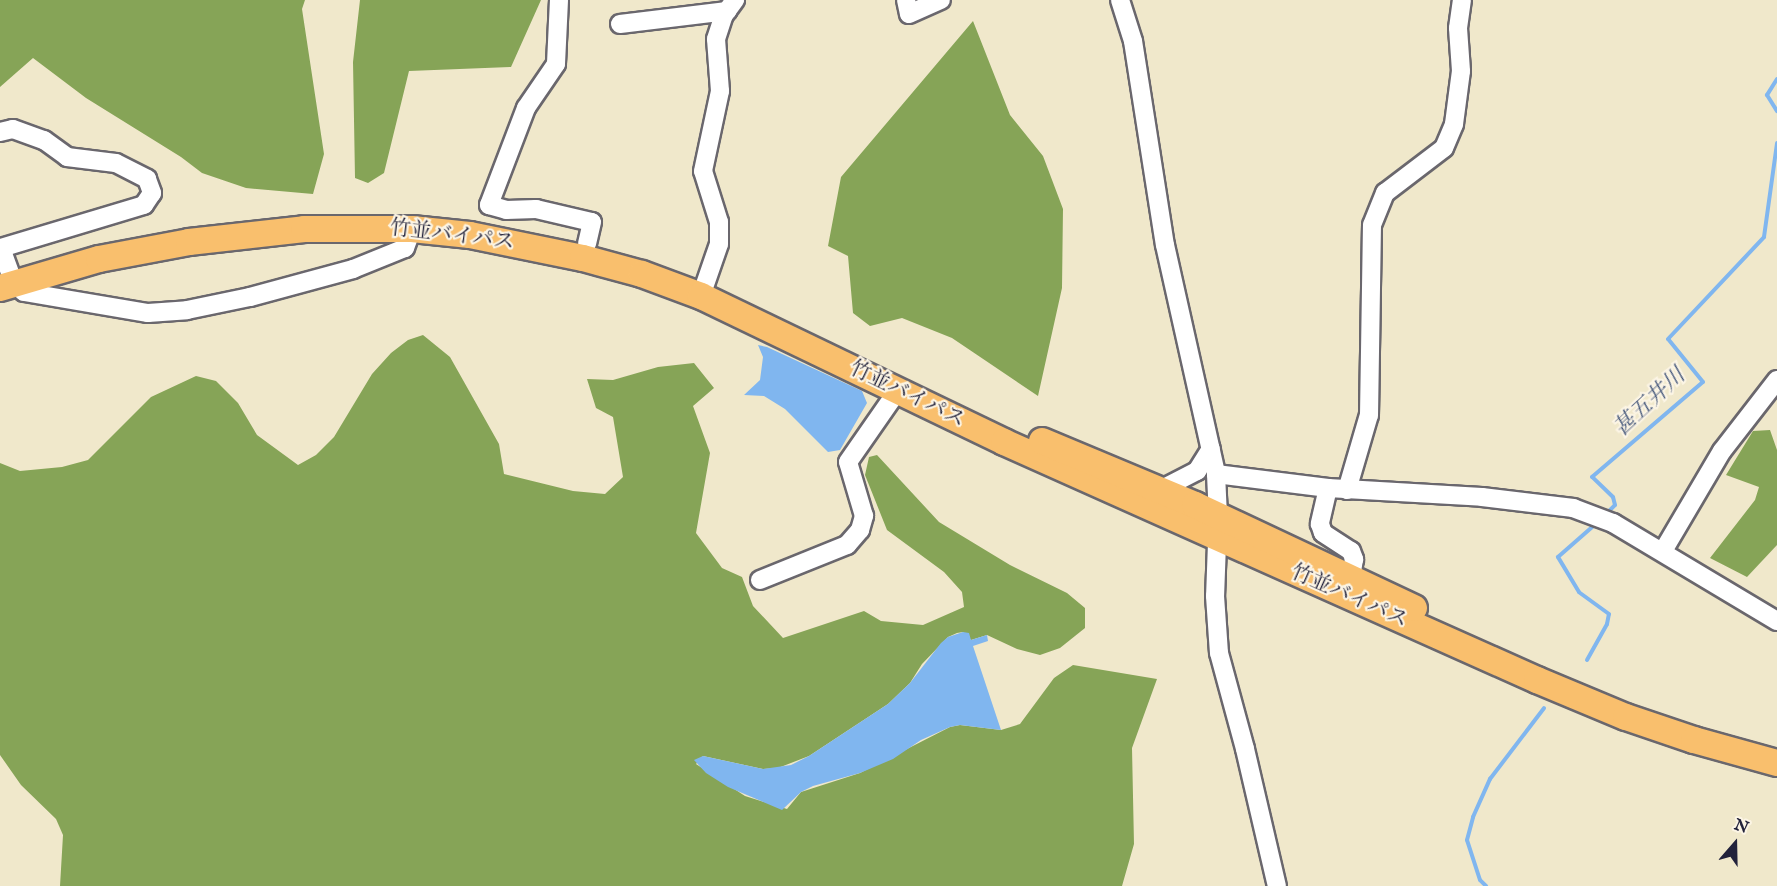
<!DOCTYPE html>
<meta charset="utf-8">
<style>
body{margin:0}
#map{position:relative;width:1777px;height:886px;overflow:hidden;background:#f0e8cb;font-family:"IM FELL English","Noto Serif JP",serif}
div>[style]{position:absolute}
.forest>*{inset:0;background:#86a457}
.water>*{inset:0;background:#80b6ef}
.stream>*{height:4px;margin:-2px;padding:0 2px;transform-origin:2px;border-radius:2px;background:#80b6ef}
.roads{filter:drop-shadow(2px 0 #6a676d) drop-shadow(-2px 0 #6a676d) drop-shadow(0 2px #6a676d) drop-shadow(0 -2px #6a676d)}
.minor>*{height:18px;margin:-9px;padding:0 9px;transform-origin:9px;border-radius:9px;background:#fff}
.highway>*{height:26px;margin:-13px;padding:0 13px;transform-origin:13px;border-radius:13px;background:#f9bf6d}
span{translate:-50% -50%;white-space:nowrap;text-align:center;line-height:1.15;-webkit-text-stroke:4.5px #fcf5e5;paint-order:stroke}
.street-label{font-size:21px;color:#22223b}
.water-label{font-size:22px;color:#43567a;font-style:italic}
.north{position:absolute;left:1705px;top:814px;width:60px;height:60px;-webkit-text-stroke:4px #fcf5e5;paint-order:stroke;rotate:20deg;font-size:16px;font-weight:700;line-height:24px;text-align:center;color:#22223b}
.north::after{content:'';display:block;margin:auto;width:21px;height:27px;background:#22223b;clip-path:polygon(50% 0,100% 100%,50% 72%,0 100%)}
</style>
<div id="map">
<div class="forest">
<div style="clip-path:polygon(0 0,305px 0,302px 9px,324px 154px,313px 194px,246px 188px,202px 173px,181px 157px,86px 98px,33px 58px,0 87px)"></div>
<div style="clip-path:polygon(360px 0,541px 0,511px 67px,409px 71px,384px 173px,368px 183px,355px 178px,353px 62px)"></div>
<div style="clip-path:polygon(973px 21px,1010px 115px,1043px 156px,1063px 209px,1062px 288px,1038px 396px,952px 338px,902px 318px,870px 326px,853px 313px,848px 256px,828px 246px,841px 177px)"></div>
<div style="clip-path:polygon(423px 335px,450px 357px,499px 444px,504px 474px,573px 491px,605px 494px,623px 477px,613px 417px,596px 408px,587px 379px,613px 380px,658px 367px,694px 363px,714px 388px,693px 406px,710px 453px,696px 533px,722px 568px,742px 577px,753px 606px,783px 638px,864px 611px,881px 621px,923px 625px,964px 607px,962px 592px,944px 572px,887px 530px,865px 475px,869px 457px,877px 455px,939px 522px,1010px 565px,1067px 593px,1085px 608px,1085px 628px,1060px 648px,1040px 655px,1017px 649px,987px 635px,971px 640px,963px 632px,957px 633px,948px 637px,922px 664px,910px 683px,888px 704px,809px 756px,778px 768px,763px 769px,703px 756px,696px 764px,745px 796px,787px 809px,801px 792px,860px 773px,950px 727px,960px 725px,1001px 730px,1020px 724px,1054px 678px,1073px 665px,1157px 679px,1132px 748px,1134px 844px,1122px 886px,60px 886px,63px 835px,56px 819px,21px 785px,0 755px,0 463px,20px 471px,62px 467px,88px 460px,151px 397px,196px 376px,216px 381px,238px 403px,257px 435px,298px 465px,316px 455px,334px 437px,372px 374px,391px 353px,408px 340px)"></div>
<div style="clip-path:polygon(1770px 430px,1777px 450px,1777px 545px,1747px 577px,1710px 558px,1755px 500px,1759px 487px,1726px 475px,1753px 431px)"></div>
</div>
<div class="water">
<div style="clip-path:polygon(758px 345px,767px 347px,862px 391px,867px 403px,840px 450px,828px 452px,785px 409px,764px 396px,744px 395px,760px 380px,763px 357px)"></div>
<div style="clip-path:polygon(963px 632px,969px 633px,971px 640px,987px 635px,988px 641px,973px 646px,1001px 730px,960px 725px,950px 727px,921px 740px,893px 759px,860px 773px,813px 786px,801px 792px,782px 810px,728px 787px,706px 773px,694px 760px,703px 756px,763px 769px,791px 765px,809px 756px,888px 704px,910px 683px,941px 643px,948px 637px)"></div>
</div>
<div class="stream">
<div style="left:1777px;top:79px;width:19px;rotate:122deg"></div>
<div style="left:1767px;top:95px;width:19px;rotate:58deg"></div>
<div style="left:1605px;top:515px;width:14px;rotate:-45deg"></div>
<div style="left:1615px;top:505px;width:8px;rotate:-104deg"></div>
<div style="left:1613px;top:497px;width:29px;rotate:-136deg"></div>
<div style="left:1592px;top:477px;width:146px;rotate:-40.6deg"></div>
<div style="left:1703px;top:382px;width:55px;rotate:-129.1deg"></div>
<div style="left:1668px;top:339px;width:140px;rotate:-46.7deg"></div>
<div style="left:1764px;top:237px;width:95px;rotate:-82.1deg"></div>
<div style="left:1587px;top:660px;width:41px;rotate:-60.9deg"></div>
<div style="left:1607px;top:624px;width:10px;rotate:-79deg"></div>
<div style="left:1609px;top:614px;width:37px;rotate:-144deg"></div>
<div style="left:1579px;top:592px;width:41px;rotate:-121deg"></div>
<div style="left:1558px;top:557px;width:53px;rotate:-41.2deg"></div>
<div style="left:1486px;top:886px;width:8px;rotate:-135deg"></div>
<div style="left:1480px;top:880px;width:42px;rotate:-108deg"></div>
<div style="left:1467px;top:840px;width:24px;rotate:-75deg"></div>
<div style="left:1473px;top:817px;width:42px;rotate:-65.9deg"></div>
<div style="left:1490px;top:779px;width:89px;rotate:-52.7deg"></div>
</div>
<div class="roads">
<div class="minor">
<div style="left:559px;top:0;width:64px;rotate:92.7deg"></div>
<div style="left:556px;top:64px;width:53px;rotate:124.3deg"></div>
<div style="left:526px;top:108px;width:104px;rotate:110.9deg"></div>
<div style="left:489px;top:205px;width:18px;rotate:16deg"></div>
<div style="left:506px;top:210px;width:30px;rotate:-2deg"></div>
<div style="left:536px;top:209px;width:57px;rotate:13.1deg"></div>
<div style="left:592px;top:222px;width:22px;rotate:103deg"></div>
<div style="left:906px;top:0;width:14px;rotate:78deg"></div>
<div style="left:909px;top:14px;width:35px;rotate:-24deg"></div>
<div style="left:1120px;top:0;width:43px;rotate:72.4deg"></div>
<div style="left:1133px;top:41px;width:206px;rotate:81.1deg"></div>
<div style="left:1165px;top:245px;width:235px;rotate:77.4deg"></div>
<div style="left:1216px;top:474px;width:42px;rotate:87.3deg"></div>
<div style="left:1218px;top:516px;width:80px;rotate:92.1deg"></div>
<div style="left:1215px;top:596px;width:57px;rotate:86deg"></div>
<div style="left:1219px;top:653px;width:99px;rotate:74.8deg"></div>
<div style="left:1245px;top:749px;width:141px;rotate:76.9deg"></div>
<div style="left:620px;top:24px;width:108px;rotate:-6.9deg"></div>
<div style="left:0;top:132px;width:13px;rotate:-13deg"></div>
<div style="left:13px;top:129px;width:33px;rotate:20deg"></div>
<div style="left:44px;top:140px;width:29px;rotate:36deg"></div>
<div style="left:67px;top:157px;width:49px;rotate:7deg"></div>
<div style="left:116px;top:163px;width:35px;rotate:27deg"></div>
<div style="left:147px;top:179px;width:15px;rotate:70deg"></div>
<div style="left:152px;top:193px;width:14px;rotate:124deg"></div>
<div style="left:144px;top:205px;width:149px;rotate:163.3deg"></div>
<div style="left:1px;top:248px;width:37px;rotate:70deg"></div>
<div style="left:14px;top:283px;width:13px;rotate:42deg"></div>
<div style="left:24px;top:292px;width:126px;rotate:9.6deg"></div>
<div style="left:148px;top:313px;width:39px;rotate:-4deg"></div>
<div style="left:187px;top:310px;width:64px;rotate:-11.7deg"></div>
<div style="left:250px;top:297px;width:107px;rotate:-15.2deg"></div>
<div style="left:353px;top:269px;width:56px;rotate:-22deg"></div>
<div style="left:405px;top:248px;width:20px;rotate:-70deg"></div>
<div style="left:701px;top:296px;width:55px;rotate:-70.9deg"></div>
<div style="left:719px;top:244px;width:22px;rotate:-90deg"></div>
<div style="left:719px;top:222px;width:53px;rotate:-107.4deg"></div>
<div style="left:703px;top:171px;width:82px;rotate:-78deg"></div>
<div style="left:720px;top:91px;width:52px;rotate:-94.4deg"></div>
<div style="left:716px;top:39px;width:25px;rotate:-72deg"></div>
<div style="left:724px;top:15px;width:19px;rotate:-54deg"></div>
<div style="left:1216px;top:474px;width:113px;rotate:7.1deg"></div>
<div style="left:1328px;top:488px;width:154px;rotate:3.3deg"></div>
<div style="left:1482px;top:497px;width:92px;rotate:6.9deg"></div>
<div style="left:1573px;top:508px;width:43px;rotate:20.6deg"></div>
<div style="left:1613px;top:523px;width:191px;rotate:30.9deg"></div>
<div style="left:1328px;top:488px;width:37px;rotate:103deg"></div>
<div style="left:1320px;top:524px;width:9px;rotate:72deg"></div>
<div style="left:1323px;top:533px;width:33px;rotate:33deg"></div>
<div style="left:1351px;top:551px;width:9px;rotate:69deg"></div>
<div style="left:1354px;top:559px;width:18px;rotate:99deg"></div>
<div style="left:1160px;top:490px;width:42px;rotate:-27.2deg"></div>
<div style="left:1197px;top:471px;width:26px;rotate:-58deg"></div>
<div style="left:1347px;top:490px;width:78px;rotate:-73.7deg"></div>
<div style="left:1369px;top:415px;width:190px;rotate:-89.1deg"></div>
<div style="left:1372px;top:225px;width:35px;rotate:-68deg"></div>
<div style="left:1385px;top:193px;width:74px;rotate:-37.3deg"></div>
<div style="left:1444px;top:148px;width:26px;rotate:-67deg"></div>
<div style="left:1454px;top:124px;width:53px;rotate:-82.5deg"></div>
<div style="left:1461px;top:71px;width:43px;rotate:-94deg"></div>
<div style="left:1458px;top:28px;width:28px;rotate:-82deg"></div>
<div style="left:1663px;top:551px;width:116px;rotate:-59.5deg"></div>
<div style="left:1722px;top:451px;width:90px;rotate:-52.2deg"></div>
<div style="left:760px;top:580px;width:94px;rotate:-21.9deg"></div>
<div style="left:847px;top:545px;width:20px;rotate:-49deg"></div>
<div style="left:860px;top:530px;width:15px;rotate:-74deg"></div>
<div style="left:864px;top:516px;width:56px;rotate:-106.5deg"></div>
<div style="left:848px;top:462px;width:88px;rotate:-55.2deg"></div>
</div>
<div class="highway">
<div style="left:0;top:288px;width:103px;rotate:-16.3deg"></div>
<div style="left:99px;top:259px;width:92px;rotate:-10.7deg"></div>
<div style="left:189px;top:242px;width:116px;rotate:-6.4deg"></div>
<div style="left:304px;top:229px;width:108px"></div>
<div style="left:412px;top:229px;width:58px;rotate:5.9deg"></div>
<div style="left:470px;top:235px;width:115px;rotate:11.5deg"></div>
<div style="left:583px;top:258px;width:61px;rotate:15.2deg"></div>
<div style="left:642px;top:274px;width:63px;rotate:20.4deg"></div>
<div style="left:701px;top:296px;width:336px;rotate:25.7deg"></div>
<div style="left:1004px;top:442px;width:584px;rotate:24.06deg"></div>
<div style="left:1537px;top:680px;width:96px;rotate:22.6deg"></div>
<div style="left:1626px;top:717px;width:72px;rotate:18.7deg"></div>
<div style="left:1694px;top:740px;width:86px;rotate:15.5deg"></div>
<div style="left:1042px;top:441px;width:166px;rotate:22.7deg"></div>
<div style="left:1195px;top:505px;width:242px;rotate:25.2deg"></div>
</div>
</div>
<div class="street-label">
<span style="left:452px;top:236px;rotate:7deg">竹並バイパス</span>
<span style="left:907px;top:395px;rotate:26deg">竹並バイパス</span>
<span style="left:1349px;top:597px;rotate:24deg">竹並バイパス</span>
</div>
<div class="water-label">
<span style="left:1650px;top:403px;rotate:-43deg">甚五井川</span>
</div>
<div class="north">N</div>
</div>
